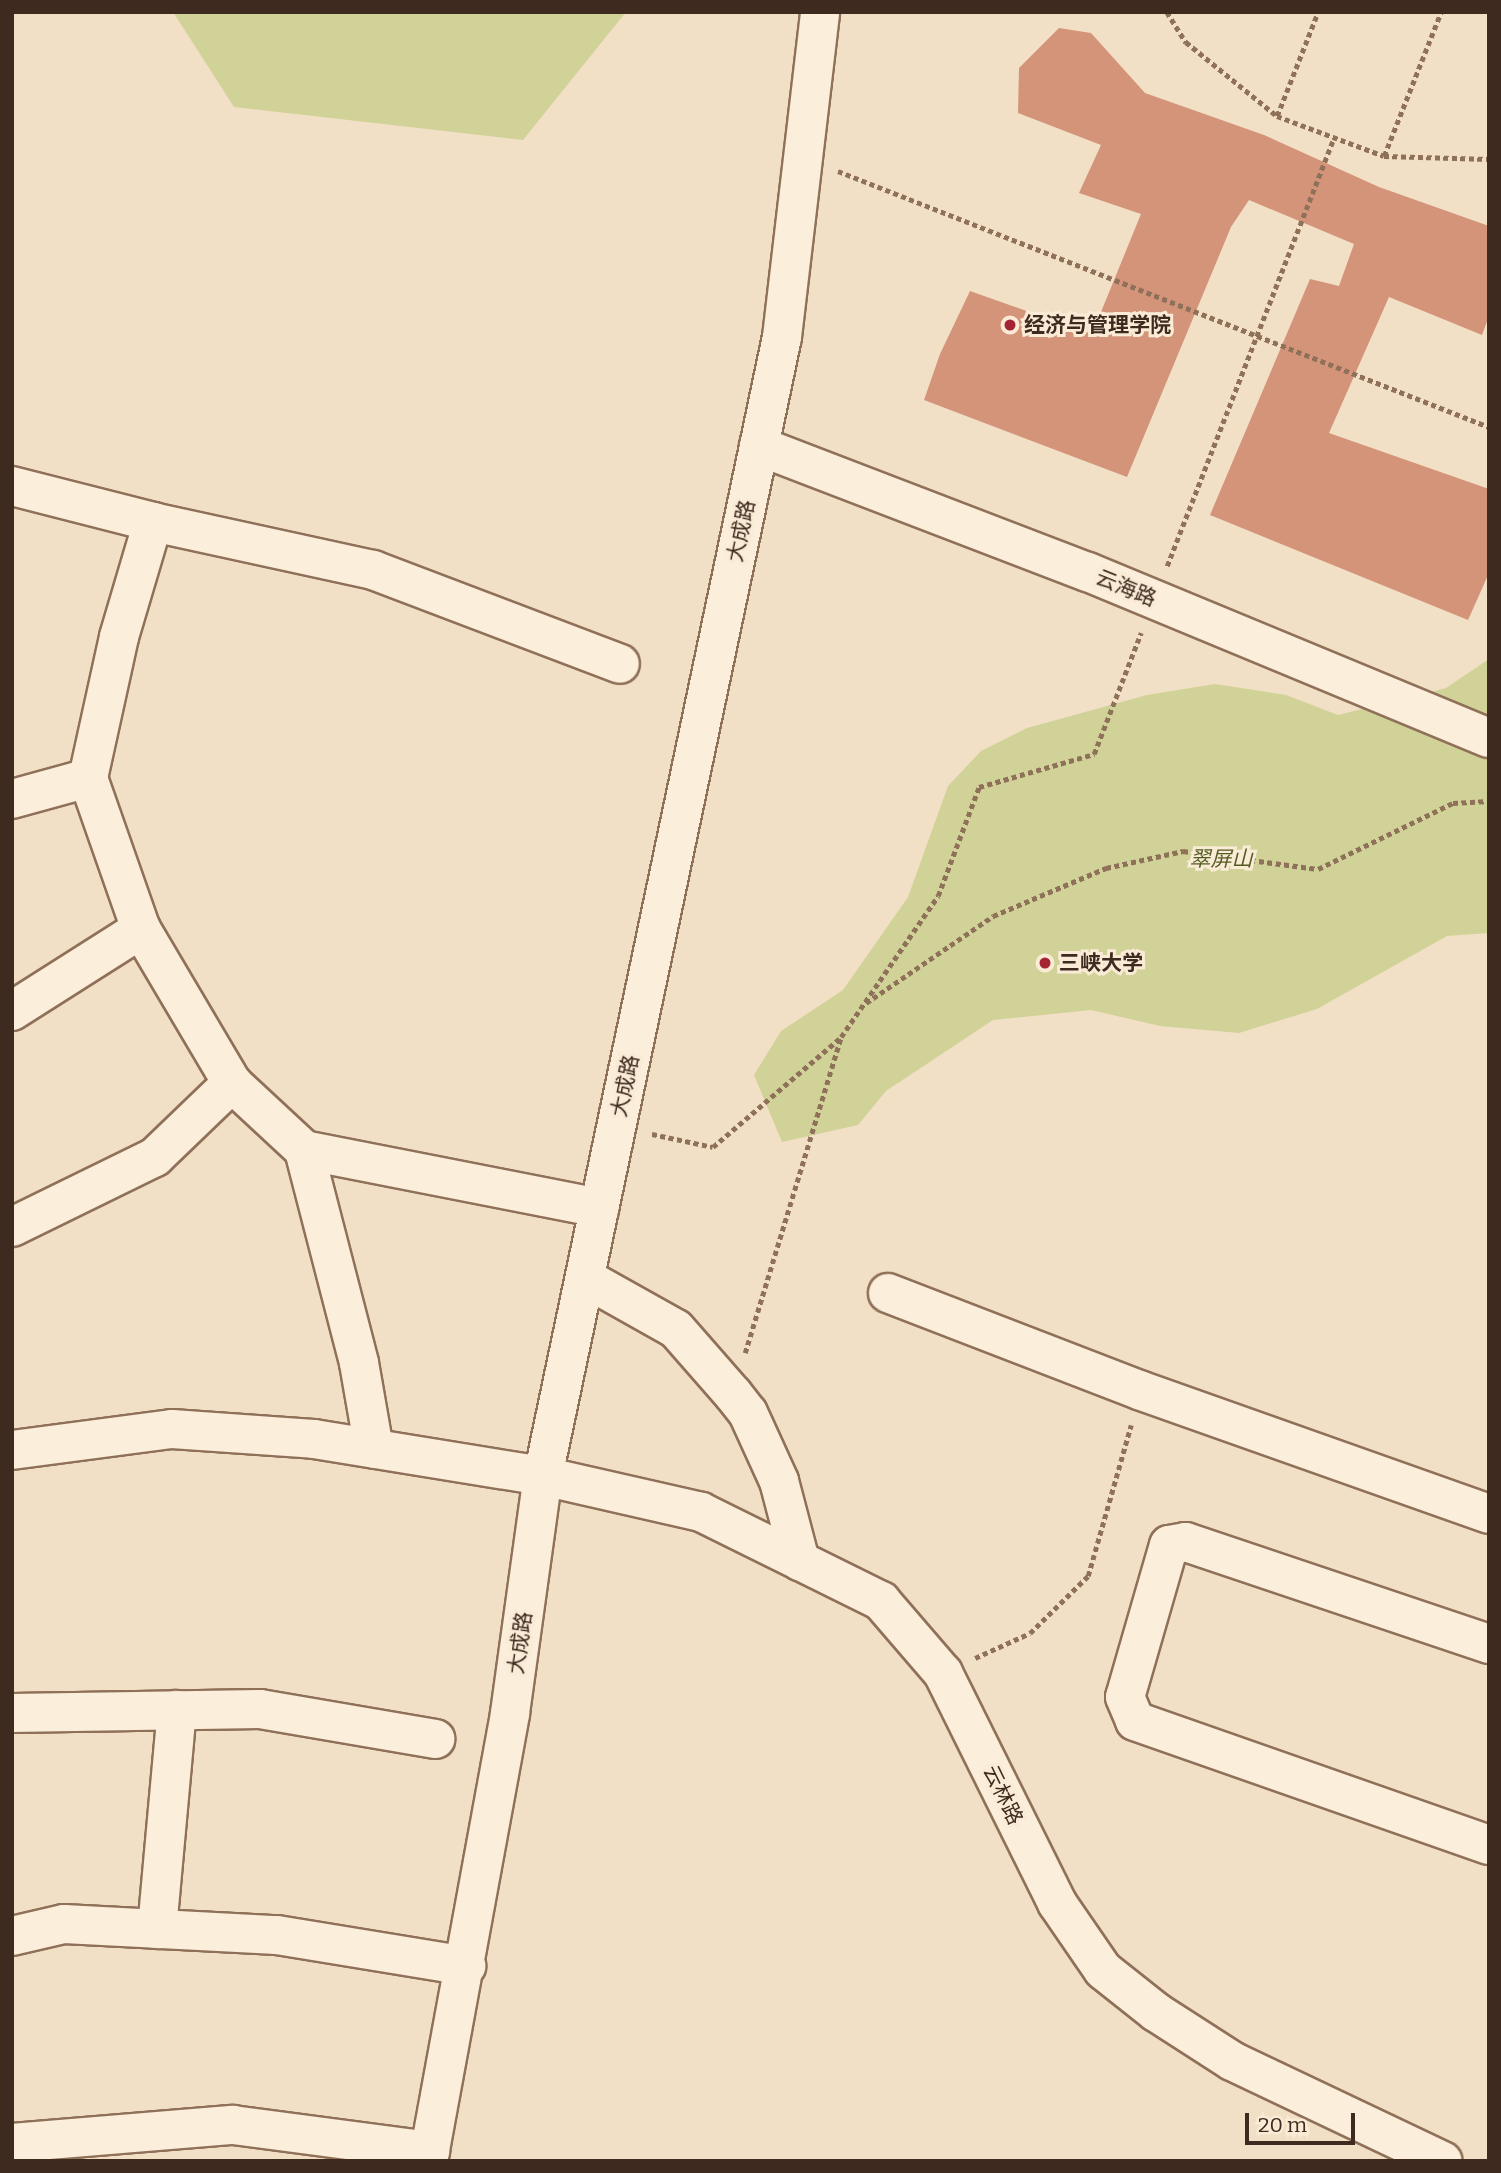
<!DOCTYPE html>
<meta charset="utf-8">
<style>
body{margin:0}
#map{position:relative;width:1501px;height:2173px;overflow:hidden;background:#f2e0c6;font-family:Bitter,"Noto Sans SC",serif}
div>[style]{position:absolute}
.green>*{inset:0;background:#d1d298}
.building>*{inset:0;background:#d39479}
.path>*{height:4.5px;margin-top:-2.25px;transform-origin:0;background:repeating-linear-gradient(90deg,#8f7059 0 5px,transparent 0 8.5px)}
.roads{filter:drop-shadow(2px 0 #8f7059) drop-shadow(-2px 0 #8f7059) drop-shadow(0 2px #8f7059) drop-shadow(0 -2px #8f7059)}
.minor>*{height:38px;margin:-19px;padding:0 19px;transform-origin:19px;border-radius:19px;background:#fbeeda}
.dots>*{width:19px;height:19px;translate:-50% -50%;box-sizing:border-box;border:4px solid #f9ebd6;border-radius:50%}
span{translate:-50% -50%;white-space:nowrap;text-align:center;line-height:1.15;-webkit-text-stroke:6px #f9ebd6;paint-order:stroke}
.poi-label{font-size:21px;color:#3e2a1e;font-weight:700}
.left{translate:0 -50%;text-align:left}
.street-label{font-size:21px;color:#3e2a1e}
.park-label{font-size:21px;color:#545c23;font-style:italic}
.frame{position:absolute;inset:0;border:14px solid #3e2a1e;pointer-events:none}
.scale{position:absolute;left:1245px;top:2113px;width:110px;height:32px;box-sizing:border-box;border:4px solid #3e2a1e;border-top:0;padding-left:9px;font-size:21px;line-height:24px;white-space:nowrap;color:#3e2a1e;-webkit-text-stroke:5px #f9ebd6;paint-order:stroke}
</style>
<div id="map">
<div class="green">
<div style="clip-path:polygon(173px 12px,626px 12px,523px 140px,234px 107px)"></div>
<div style="clip-path:polygon(1489px 659px,1489px 933px,1447px 936px,1317px 1009px,1239px 1033px,1160px 1026px,1091px 1010px,993px 1020px,886px 1091px,858px 1125px,782px 1142px,754px 1075px,781px 1031px,843px 990px,908px 897px,948px 786px,981px 751px,1027px 728px,1147px 695px,1215px 684px,1286px 695px,1338px 715px,1446px 688px)"></div>
</div>
<div class="building">
<div style="clip-path:polygon(1059px 28px,1091px 33px,1145px 93px,1264px 135px,1379px 187px,1489px 226px,1489px 316px,1482px 335px,1389px 297px,1329px 433px,1489px 489px,1489px 573px,1468px 620px,1210px 515px,1310px 279px,1339px 286px,1354px 244px,1249px 200px,1231px 227px,1127px 477px,924px 400px,940px 354px,970px 291px,1092px 334px,1141px 214px,1079px 193px,1101px 145px,1018px 113px,1019px 68px)"></div>
</div>
<div class="path">
<div style="left:1167px;top:12px;width:36px;rotate:58deg"></div>
<div style="left:1186px;top:42px;width:117px;rotate:39.1deg"></div>
<div style="left:1277px;top:116px;width:114px;rotate:20.5deg"></div>
<div style="left:1384px;top:156px;width:105px;rotate:1.6deg"></div>
<div style="left:1277px;top:116px;width:112px;rotate:-68.5deg"></div>
<div style="left:1384px;top:156px;width:155px;rotate:-68.4deg"></div>
<div style="left:838px;top:171px;width:700px;rotate:21.47deg"></div>
<div style="left:1167px;top:566px;width:459px;rotate:-68.7deg"></div>
<div style="left:866px;top:1003px;width:154px;rotate:-34.4deg"></div>
<div style="left:993px;top:916px;width:123px;rotate:-23deg"></div>
<div style="left:1106px;top:868px;width:79px;rotate:-12.4deg"></div>
<div style="left:1183px;top:851px;width:136px;rotate:7.6deg"></div>
<div style="left:1318px;top:869px;width:150px;rotate:-26.1deg"></div>
<div style="left:1453px;top:803px;width:36px;rotate:-3deg"></div>
<div style="left:652px;top:1134px;width:62px;rotate:12deg"></div>
<div style="left:713px;top:1147px;width:167px;rotate:-40.6deg"></div>
<div style="left:745px;top:1353px;width:330px;rotate:-73.1deg"></div>
<div style="left:841px;top:1037px;width:171px;rotate:-55.5deg"></div>
<div style="left:938px;top:896px;width:116px;rotate:-69.4deg"></div>
<div style="left:979px;top:787px;width:120px;rotate:-16deg"></div>
<div style="left:1094px;top:754px;width:130px;rotate:-68.8deg"></div>
<div style="left:975px;top:1658px;width:60px;rotate:-24.4deg"></div>
<div style="left:1030px;top:1633px;width:81px;rotate:-44.5deg"></div>
<div style="left:1088px;top:1576px;width:157px;rotate:-74.1deg"></div>
</div>
<div class="roads">
<div class="minor">
<div style="left:759px;top:446px;width:352px;rotate:21deg"></div>
<div style="left:1088px;top:572px;width:434px;rotate:22.5deg"></div>
<div style="left:12px;top:486px;width:146px;rotate:14.3deg"></div>
<div style="left:153px;top:522px;width:225px;rotate:12.3deg"></div>
<div style="left:373px;top:570px;width:264px;rotate:20.8deg"></div>
<div style="left:153px;top:522px;width:120px;rotate:106.5deg"></div>
<div style="left:119px;top:637px;width:144px;rotate:102.4deg"></div>
<div style="left:88px;top:778px;width:160px;rotate:70.7deg"></div>
<div style="left:141px;top:929px;width:179px;rotate:59.4deg"></div>
<div style="left:232px;top:1083px;width:98px;rotate:42.9deg"></div>
<div style="left:304px;top:1150px;width:220px;rotate:75.5deg"></div>
<div style="left:359px;top:1363px;width:87px;rotate:80.1deg"></div>
<div style="left:12px;top:799px;width:79px;rotate:-15.4deg"></div>
<div style="left:12px;top:1011px;width:153px;rotate:-32.4deg"></div>
<div style="left:304px;top:1150px;width:301px;rotate:11.1deg"></div>
<div style="left:12px;top:1227px;width:159px;rotate:-26.1deg"></div>
<div style="left:155px;top:1157px;width:107px;rotate:-43.9deg"></div>
<div style="left:585px;top:1278px;width:104px;rotate:29.3deg"></div>
<div style="left:676px;top:1329px;width:86px;rotate:48.8deg"></div>
<div style="left:733px;top:1394px;width:24px;rotate:52deg"></div>
<div style="left:748px;top:1413px;width:75px;rotate:65.5deg"></div>
<div style="left:779px;top:1481px;width:83px;rotate:75.3deg"></div>
<div style="left:888px;top:1293px;width:269px;rotate:21.1deg"></div>
<div style="left:1139px;top:1390px;width:371px;rotate:19.5deg"></div>
<div style="left:12px;top:1450px;width:161px;rotate:-7.5deg"></div>
<div style="left:172px;top:1429px;width:142px;rotate:4deg"></div>
<div style="left:314px;top:1439px;width:232px;rotate:9.2deg"></div>
<div style="left:543px;top:1476px;width:162px;rotate:12.8deg"></div>
<div style="left:701px;top:1512px;width:201px;rotate:26.3deg"></div>
<div style="left:881px;top:1601px;width:95px;rotate:49.3deg"></div>
<div style="left:943px;top:1673px;width:257px;rotate:63.6deg"></div>
<div style="left:1057px;top:1903px;width:81px;rotate:55.5deg"></div>
<div style="left:1103px;top:1970px;width:68px;rotate:38.4deg"></div>
<div style="left:1156px;top:2012px;width:90px;rotate:32.8deg"></div>
<div style="left:1232px;top:2061px;width:233px;rotate:25.4deg"></div>
<div style="left:1489px;top:1644px;width:320px;rotate:-161.4deg"></div>
<div style="left:1186px;top:1542px;width:17px;rotate:170deg"></div>
<div style="left:1169px;top:1545px;width:158px;rotate:106.1deg"></div>
<div style="left:1125px;top:1697px;width:26px;rotate:67deg"></div>
<div style="left:1135px;top:1721px;width:375px;rotate:19.3deg"></div>
<div style="left:12px;top:1713px;width:248px;rotate:-0.9deg"></div>
<div style="left:260px;top:1709px;width:178px;rotate:9.7deg"></div>
<div style="left:157px;top:1929px;width:220px;rotate:-84.8deg"></div>
<div style="left:12px;top:1936px;width:53px;rotate:-13deg"></div>
<div style="left:64px;top:1924px;width:213px;rotate:3deg"></div>
<div style="left:277px;top:1935px;width:192px;rotate:9.3deg"></div>
<div style="left:12px;top:2143px;width:222px;rotate:-4.7deg"></div>
<div style="left:233px;top:2125px;width:199px;rotate:7.5deg"></div>
<div style="left:428px;top:2161px;width:455px;rotate:-79.6deg"></div>
<div style="left:510px;top:1713px;width:239px;rotate:-82.1deg"></div>
<div style="left:543px;top:1476px;width:1164px;rotate:-78.15deg"></div>
<div style="left:782px;top:337px;width:327px;rotate:-83.3deg"></div>
</div>
</div>
<div class="dots">
<div style="left:1010px;top:325px;background:#a42433"></div>
<div style="left:1045px;top:963px;background:#a42433"></div>
</div>
<div class="poi-label">
<span class="left" style="left:1024px;top:325px">经济与管理学院</span>
<span class="left" style="left:1059px;top:963px">三峡大学</span>
</div>
<div class="street-label">
<span style="left:741px;top:531px;rotate:-78deg">大成路</span>
<span style="left:1126px;top:588px;rotate:22deg">云海路</span>
<span style="left:625px;top:1086px;rotate:-78deg">大成路</span>
<span style="left:520px;top:1643px;rotate:-82deg">大成路</span>
<span style="left:1003px;top:1795px;rotate:64deg">云林路</span>
</div>
<div class="park-label">
<span style="left:1221px;top:859px">翠屏山</span>
</div>
<div class="frame"></div>
<div class="scale">20 m</div>
</div>
